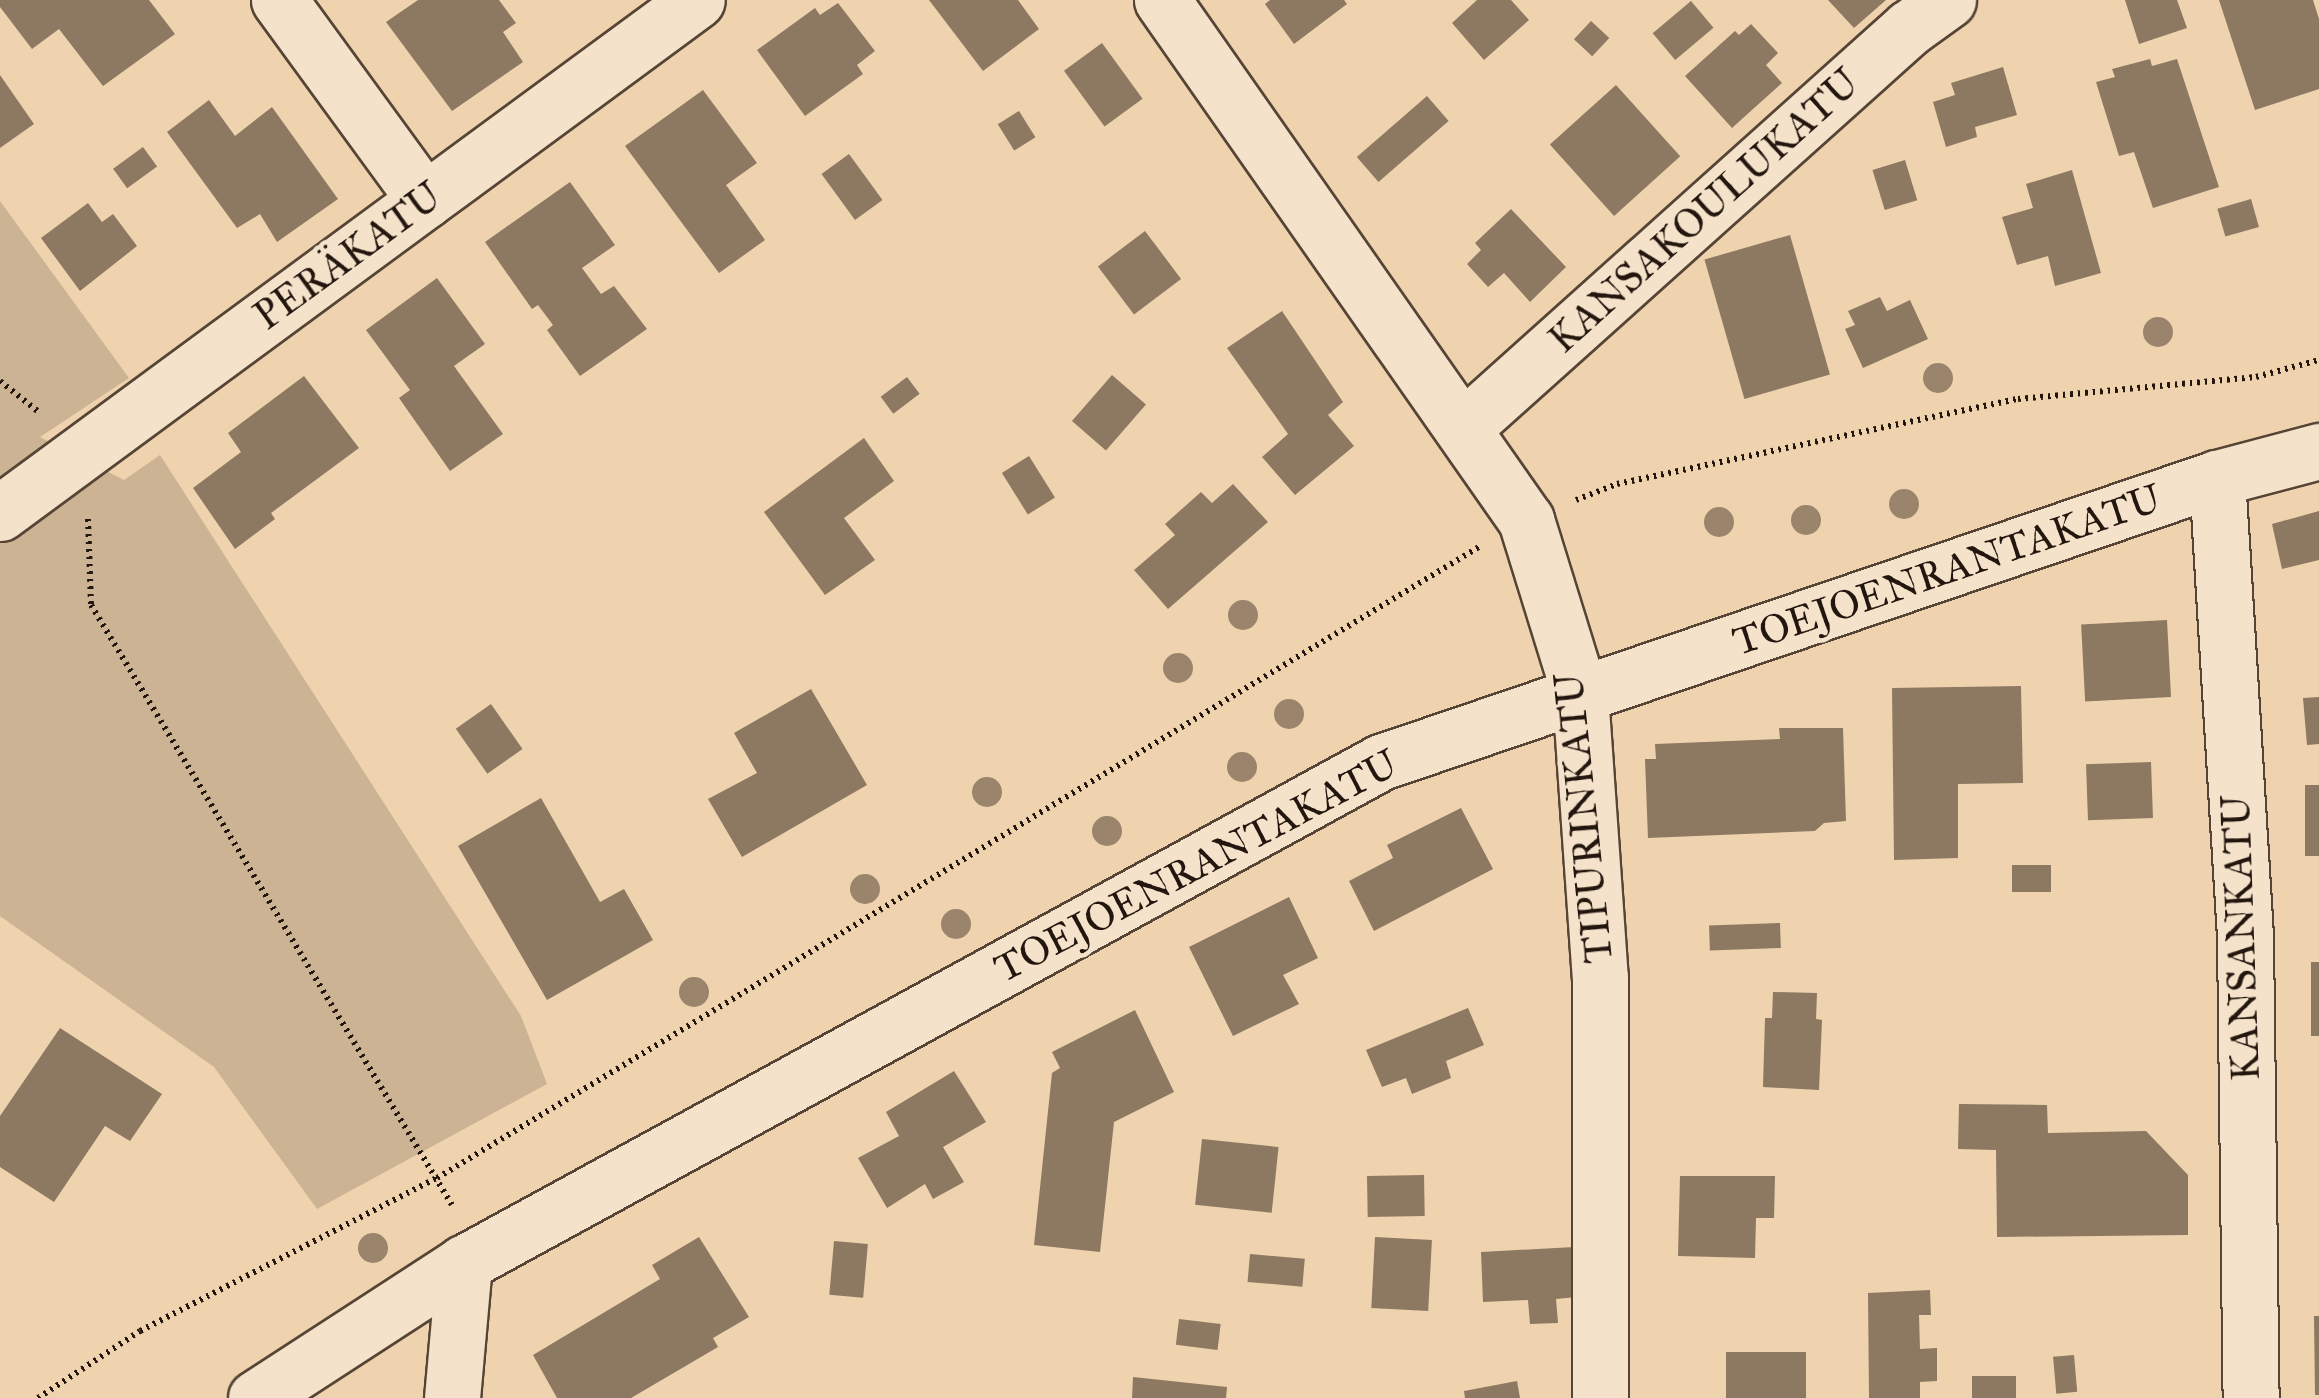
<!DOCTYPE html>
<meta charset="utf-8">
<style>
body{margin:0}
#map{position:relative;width:2319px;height:1398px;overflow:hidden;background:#eed3ae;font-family:"IM FELL Great Primer",serif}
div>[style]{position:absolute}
.green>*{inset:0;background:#cbb393}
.building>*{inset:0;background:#8d7861;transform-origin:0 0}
.path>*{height:6px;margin-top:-3px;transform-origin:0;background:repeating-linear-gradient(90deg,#23160e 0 2.5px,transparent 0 7.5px)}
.roads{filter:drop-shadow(2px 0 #564536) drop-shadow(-2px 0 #564536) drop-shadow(0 2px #564536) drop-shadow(0 -2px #564536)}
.minor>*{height:55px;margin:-27.5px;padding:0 27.5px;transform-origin:27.5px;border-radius:27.5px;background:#f4e2ca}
.trees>*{width:30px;height:30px;margin:-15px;border-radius:50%;background:#9a856c}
span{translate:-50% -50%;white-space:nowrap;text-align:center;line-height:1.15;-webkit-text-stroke:9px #f4e2ca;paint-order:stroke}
.street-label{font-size:40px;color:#23160e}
</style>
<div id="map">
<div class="green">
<div style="clip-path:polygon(0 201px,129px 378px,40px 437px,124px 480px,160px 455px,521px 1016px,547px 1084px,317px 1209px,214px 1067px,0 916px)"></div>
</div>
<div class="building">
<div style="clip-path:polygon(0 0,149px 0,175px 34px,103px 86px,59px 29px,32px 49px,0 7px)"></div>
<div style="clip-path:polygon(418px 0,499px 0,516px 23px,503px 32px,523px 62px,452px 111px,386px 22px)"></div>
<div style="clip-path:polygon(929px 0,1018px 0,1039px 29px,983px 71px)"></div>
<div style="clip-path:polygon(1270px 0,1344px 0,1347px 4px,1294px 44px,1265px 4px)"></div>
<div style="clip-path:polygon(1477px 0,1511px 0,1529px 20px,1484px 60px,1452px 23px)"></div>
<div style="clip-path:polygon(1828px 0,1886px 0,1854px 28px)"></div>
<div style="clip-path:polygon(2125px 0,2177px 0,2187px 28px,2139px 44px)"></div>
<div style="clip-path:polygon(2219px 0,2313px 0,2319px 19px,2319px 89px,2255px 110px)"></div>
<div style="left:1691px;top:1px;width:35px;height:50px;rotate:50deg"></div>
<div style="clip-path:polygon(838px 3px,875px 51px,857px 65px,863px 74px,805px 116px,757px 50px,815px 8px,820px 15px)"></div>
<div style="left:1591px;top:21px;width:25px;height:25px;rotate:43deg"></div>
<div style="clip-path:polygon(1751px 24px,1778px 53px,1766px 65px,1782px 83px,1732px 128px,1685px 76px,1735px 31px,1739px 35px)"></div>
<div style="left:1102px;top:43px;width:69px;height:47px;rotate:54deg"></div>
<div style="clip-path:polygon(2150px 59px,2152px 66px,2177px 59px,2219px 187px,2153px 208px,2134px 152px,2119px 156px,2096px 82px,2115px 77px,2112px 69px)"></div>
<div style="clip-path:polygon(2003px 67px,2017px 115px,1975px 127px,1977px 137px,1946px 147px,1933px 102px,1955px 95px,1951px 83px)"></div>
<div style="clip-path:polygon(0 75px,34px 124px,0 148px)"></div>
<div style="left:1616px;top:85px;width:96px;height:89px;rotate:48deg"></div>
<div style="clip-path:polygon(703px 90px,757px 163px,726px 185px,765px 240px,719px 273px,625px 146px)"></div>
<div style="left:1427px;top:96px;width:33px;height:93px;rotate:49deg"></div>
<div style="clip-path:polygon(209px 100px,235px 136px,272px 107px,338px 199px,277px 242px,260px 214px,237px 228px,167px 132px)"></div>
<div style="left:1019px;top:111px;width:31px;height:25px;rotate:58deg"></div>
<div style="left:143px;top:147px;width:24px;height:37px;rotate:54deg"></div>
<div style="left:849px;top:154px;width:57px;height:34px;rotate:54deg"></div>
<div style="left:1905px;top:160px;width:42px;height:34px;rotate:73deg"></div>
<div style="clip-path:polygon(2072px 170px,2101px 273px,2055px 286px,2048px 256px,2017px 265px,2002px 217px,2033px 208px,2026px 184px)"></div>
<div style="clip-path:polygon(570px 182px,615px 245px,582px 268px,601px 294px,614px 286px,647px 329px,580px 376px,547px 330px,553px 325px,538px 305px,532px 309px,485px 242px)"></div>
<div style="left:2251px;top:199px;width:29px;height:35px;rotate:74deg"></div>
<div style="clip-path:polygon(88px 203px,102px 222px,113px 214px,137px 246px,80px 291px,41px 238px)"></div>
<div style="clip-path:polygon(1511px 209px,1566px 267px,1530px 302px,1504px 273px,1488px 287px,1467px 264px,1481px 250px,1475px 243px)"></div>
<div style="left:1145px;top:231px;width:60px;height:59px;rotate:53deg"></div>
<div style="left:1790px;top:235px;width:145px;height:89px;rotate:74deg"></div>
<div style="clip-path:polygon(437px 278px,485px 344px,454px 366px,503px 434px,450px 471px,399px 398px,410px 390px,366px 330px)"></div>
<div style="clip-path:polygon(1880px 297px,1887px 311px,1910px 300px,1928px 339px,1863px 368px,1845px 329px,1855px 325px,1848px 311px)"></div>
<div style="clip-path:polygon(1282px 311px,1343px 402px,1328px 415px,1354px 446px,1295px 495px,1262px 457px,1288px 434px,1227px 348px)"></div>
<div style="left:1112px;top:375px;width:45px;height:61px;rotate:41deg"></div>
<div style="clip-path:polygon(304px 376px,359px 448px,271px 513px,275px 519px,235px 549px,193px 488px,241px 452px,228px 433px)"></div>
<div style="left:907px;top:377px;width:21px;height:33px;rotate:53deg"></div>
<div style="clip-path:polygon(864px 438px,894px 481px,844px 518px,875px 560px,825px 595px,764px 512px)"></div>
<div style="left:1029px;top:456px;width:49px;height:32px;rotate:58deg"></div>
<div style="clip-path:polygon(1233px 484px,1268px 522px,1168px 609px,1134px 570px,1175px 535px,1165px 524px,1201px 492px,1212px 503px)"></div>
<div style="clip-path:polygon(2319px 511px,2319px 560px,2282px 569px,2272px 524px)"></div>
<div style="left:2167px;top:620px;width:77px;height:86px;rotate:87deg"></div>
<div style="clip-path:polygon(2021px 686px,2023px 783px,1958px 784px,1958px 858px,1894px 860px,1892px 688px)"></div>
<div style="clip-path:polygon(811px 689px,867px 785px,742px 857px,708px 799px,757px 773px,734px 733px)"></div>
<div style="clip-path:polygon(2319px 697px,2319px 744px,2307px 745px,2303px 698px)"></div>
<div style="left:491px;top:704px;width:55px;height:43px;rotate:55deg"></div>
<div style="clip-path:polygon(1779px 728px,1843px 728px,1846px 821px,1824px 823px,1815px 831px,1648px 838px,1645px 759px,1656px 759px,1655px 744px,1780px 739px)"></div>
<div style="left:2151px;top:762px;width:56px;height:65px;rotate:88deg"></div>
<div style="left:2305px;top:785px;width:14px;height:71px"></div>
<div style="clip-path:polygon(541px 798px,600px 902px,624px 889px,653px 940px,547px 1000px,458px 846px)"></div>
<div style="clip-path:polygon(1461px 808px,1493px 869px,1374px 931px,1349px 881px,1393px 858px,1387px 845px)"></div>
<div style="left:2012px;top:865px;width:39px;height:27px"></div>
<div style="clip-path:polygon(1289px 897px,1318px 958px,1283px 975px,1299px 1004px,1233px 1036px,1189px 947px)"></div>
<div style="left:1780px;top:923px;width:25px;height:71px;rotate:88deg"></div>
<div style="left:2311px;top:962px;width:8px;height:74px"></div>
<div style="clip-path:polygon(1773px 992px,1817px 993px,1816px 1019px,1822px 1020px,1819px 1090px,1763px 1087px,1765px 1018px,1772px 1018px)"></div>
<div style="clip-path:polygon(1468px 1008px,1484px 1045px,1446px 1061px,1451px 1078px,1412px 1094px,1406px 1078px,1382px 1087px,1366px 1050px)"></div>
<div style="clip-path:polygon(1135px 1010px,1174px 1092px,1114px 1122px,1100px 1252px,1034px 1245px,1052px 1073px,1060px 1068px,1052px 1052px)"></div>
<div style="clip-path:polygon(60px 1028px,162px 1094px,130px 1141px,105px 1126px,54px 1202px,0 1167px,0 1116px)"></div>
<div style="clip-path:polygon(954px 1071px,986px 1122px,943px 1147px,964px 1182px,933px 1199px,925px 1184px,887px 1208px,858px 1158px,899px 1136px,886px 1112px)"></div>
<div style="clip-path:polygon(1959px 1104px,2047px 1105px,2048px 1133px,2146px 1131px,2188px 1175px,2188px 1235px,1997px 1237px,1996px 1150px,1958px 1149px)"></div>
<div style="left:1202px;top:1139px;width:77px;height:66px;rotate:6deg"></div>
<div style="left:1424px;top:1175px;width:41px;height:57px;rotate:89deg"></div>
<div style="clip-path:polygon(1680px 1176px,1775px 1176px,1774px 1218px,1756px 1218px,1755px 1258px,1678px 1256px)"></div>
<div style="clip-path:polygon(699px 1237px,749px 1317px,713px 1338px,718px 1347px,631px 1398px,557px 1398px,533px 1355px,660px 1279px,652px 1265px)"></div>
<div style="left:1375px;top:1237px;width:57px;height:71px;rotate:3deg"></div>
<div style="left:834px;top:1241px;width:34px;height:54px;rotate:5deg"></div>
<div style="clip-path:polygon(1574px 1247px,1577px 1297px,1556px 1299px,1558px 1323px,1530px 1324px,1528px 1300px,1483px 1302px,1481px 1252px)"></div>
<div style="left:1250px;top:1254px;width:55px;height:28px;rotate:5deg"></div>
<div style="clip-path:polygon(1930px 1290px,1931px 1315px,1919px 1315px,1920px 1349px,1937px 1348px,1937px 1381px,1920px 1382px,1920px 1398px,1869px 1398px,1868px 1293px)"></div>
<div style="clip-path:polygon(2314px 1316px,2319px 1316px,2319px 1395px,2315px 1395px)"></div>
<div style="left:1179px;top:1319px;width:42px;height:26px;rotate:7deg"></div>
<div style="left:1726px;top:1352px;width:80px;height:46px"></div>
<div style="left:2074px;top:1355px;width:37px;height:21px;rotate:85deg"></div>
<div style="left:1972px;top:1376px;width:44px;height:22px"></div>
<div style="clip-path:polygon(1133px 1377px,1227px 1387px,1226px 1398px,1132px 1398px)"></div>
<div style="clip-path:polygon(1517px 1381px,1520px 1398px,1465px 1398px,1464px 1391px)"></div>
</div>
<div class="path">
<div style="left:0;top:381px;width:51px;rotate:38.7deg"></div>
<div style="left:1576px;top:500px;width:44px;rotate:-21.3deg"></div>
<div style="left:1617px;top:484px;width:410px;rotate:-12deg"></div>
<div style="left:2018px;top:399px;width:239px;rotate:-5.3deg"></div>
<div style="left:2256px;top:377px;width:65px;rotate:-15.1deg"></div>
<div style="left:88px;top:519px;width:86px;rotate:88deg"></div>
<div style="left:91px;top:605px;width:700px;rotate:58.97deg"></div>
<div style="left:38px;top:1398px;width:122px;rotate:-33.3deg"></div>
<div style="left:140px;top:1331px;width:334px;rotate:-27.3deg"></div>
<div style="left:437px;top:1178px;width:1218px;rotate:-31.2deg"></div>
</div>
<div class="roads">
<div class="minor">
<div style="left:279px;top:0;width:248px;rotate:53.9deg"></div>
<div style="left:1162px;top:0;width:635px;rotate:55.01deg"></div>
<div style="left:1526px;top:520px;width:182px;rotate:72.8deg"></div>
<div style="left:1580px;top:694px;width:284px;rotate:86deg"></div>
<div style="left:1600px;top:977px;width:421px;rotate:90deg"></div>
<div style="left:1464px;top:427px;width:598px;rotate:-41.88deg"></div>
<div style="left:1909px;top:28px;width:48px;rotate:-35.7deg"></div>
<div style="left:2217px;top:478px;width:460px;rotate:86.5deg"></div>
<div style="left:2245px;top:937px;width:461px;rotate:89.3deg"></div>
<div style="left:0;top:513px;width:865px;rotate:-36.35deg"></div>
<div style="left:256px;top:1398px;width:248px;rotate:-33deg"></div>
<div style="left:464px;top:1263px;width:1045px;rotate:-28.65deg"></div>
<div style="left:1381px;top:762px;width:883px;rotate:-18.76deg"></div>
<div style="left:2217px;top:478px;width:106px;rotate:-14.8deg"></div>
<div style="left:452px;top:1398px;width:136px;rotate:-84.9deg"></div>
</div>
</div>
<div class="trees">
<div style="left:2158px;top:332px"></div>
<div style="left:1938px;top:378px"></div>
<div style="left:1904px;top:504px"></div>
<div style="left:1806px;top:520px"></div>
<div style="left:1719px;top:522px"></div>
<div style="left:1243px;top:615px"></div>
<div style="left:1178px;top:668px"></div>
<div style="left:1289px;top:714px"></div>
<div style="left:1242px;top:767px"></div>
<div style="left:987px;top:792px"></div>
<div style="left:1107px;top:831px"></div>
<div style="left:865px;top:889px"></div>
<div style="left:956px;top:924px"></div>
<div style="left:694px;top:992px"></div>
<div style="left:373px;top:1248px"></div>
</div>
<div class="street-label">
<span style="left:1704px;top:211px;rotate:-42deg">KANSAKOULUKATU</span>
<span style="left:348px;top:256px;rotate:-36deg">PERÄKATU</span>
<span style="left:1947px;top:570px;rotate:-19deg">TOEJOENRANTAKATU</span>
<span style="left:1584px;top:818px;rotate:-96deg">TIPURINKATU</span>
<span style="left:1196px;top:866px;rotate:-28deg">TOEJOENRANTAKATU</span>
<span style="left:2241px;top:938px;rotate:-92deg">KANSANKATU</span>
</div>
</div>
